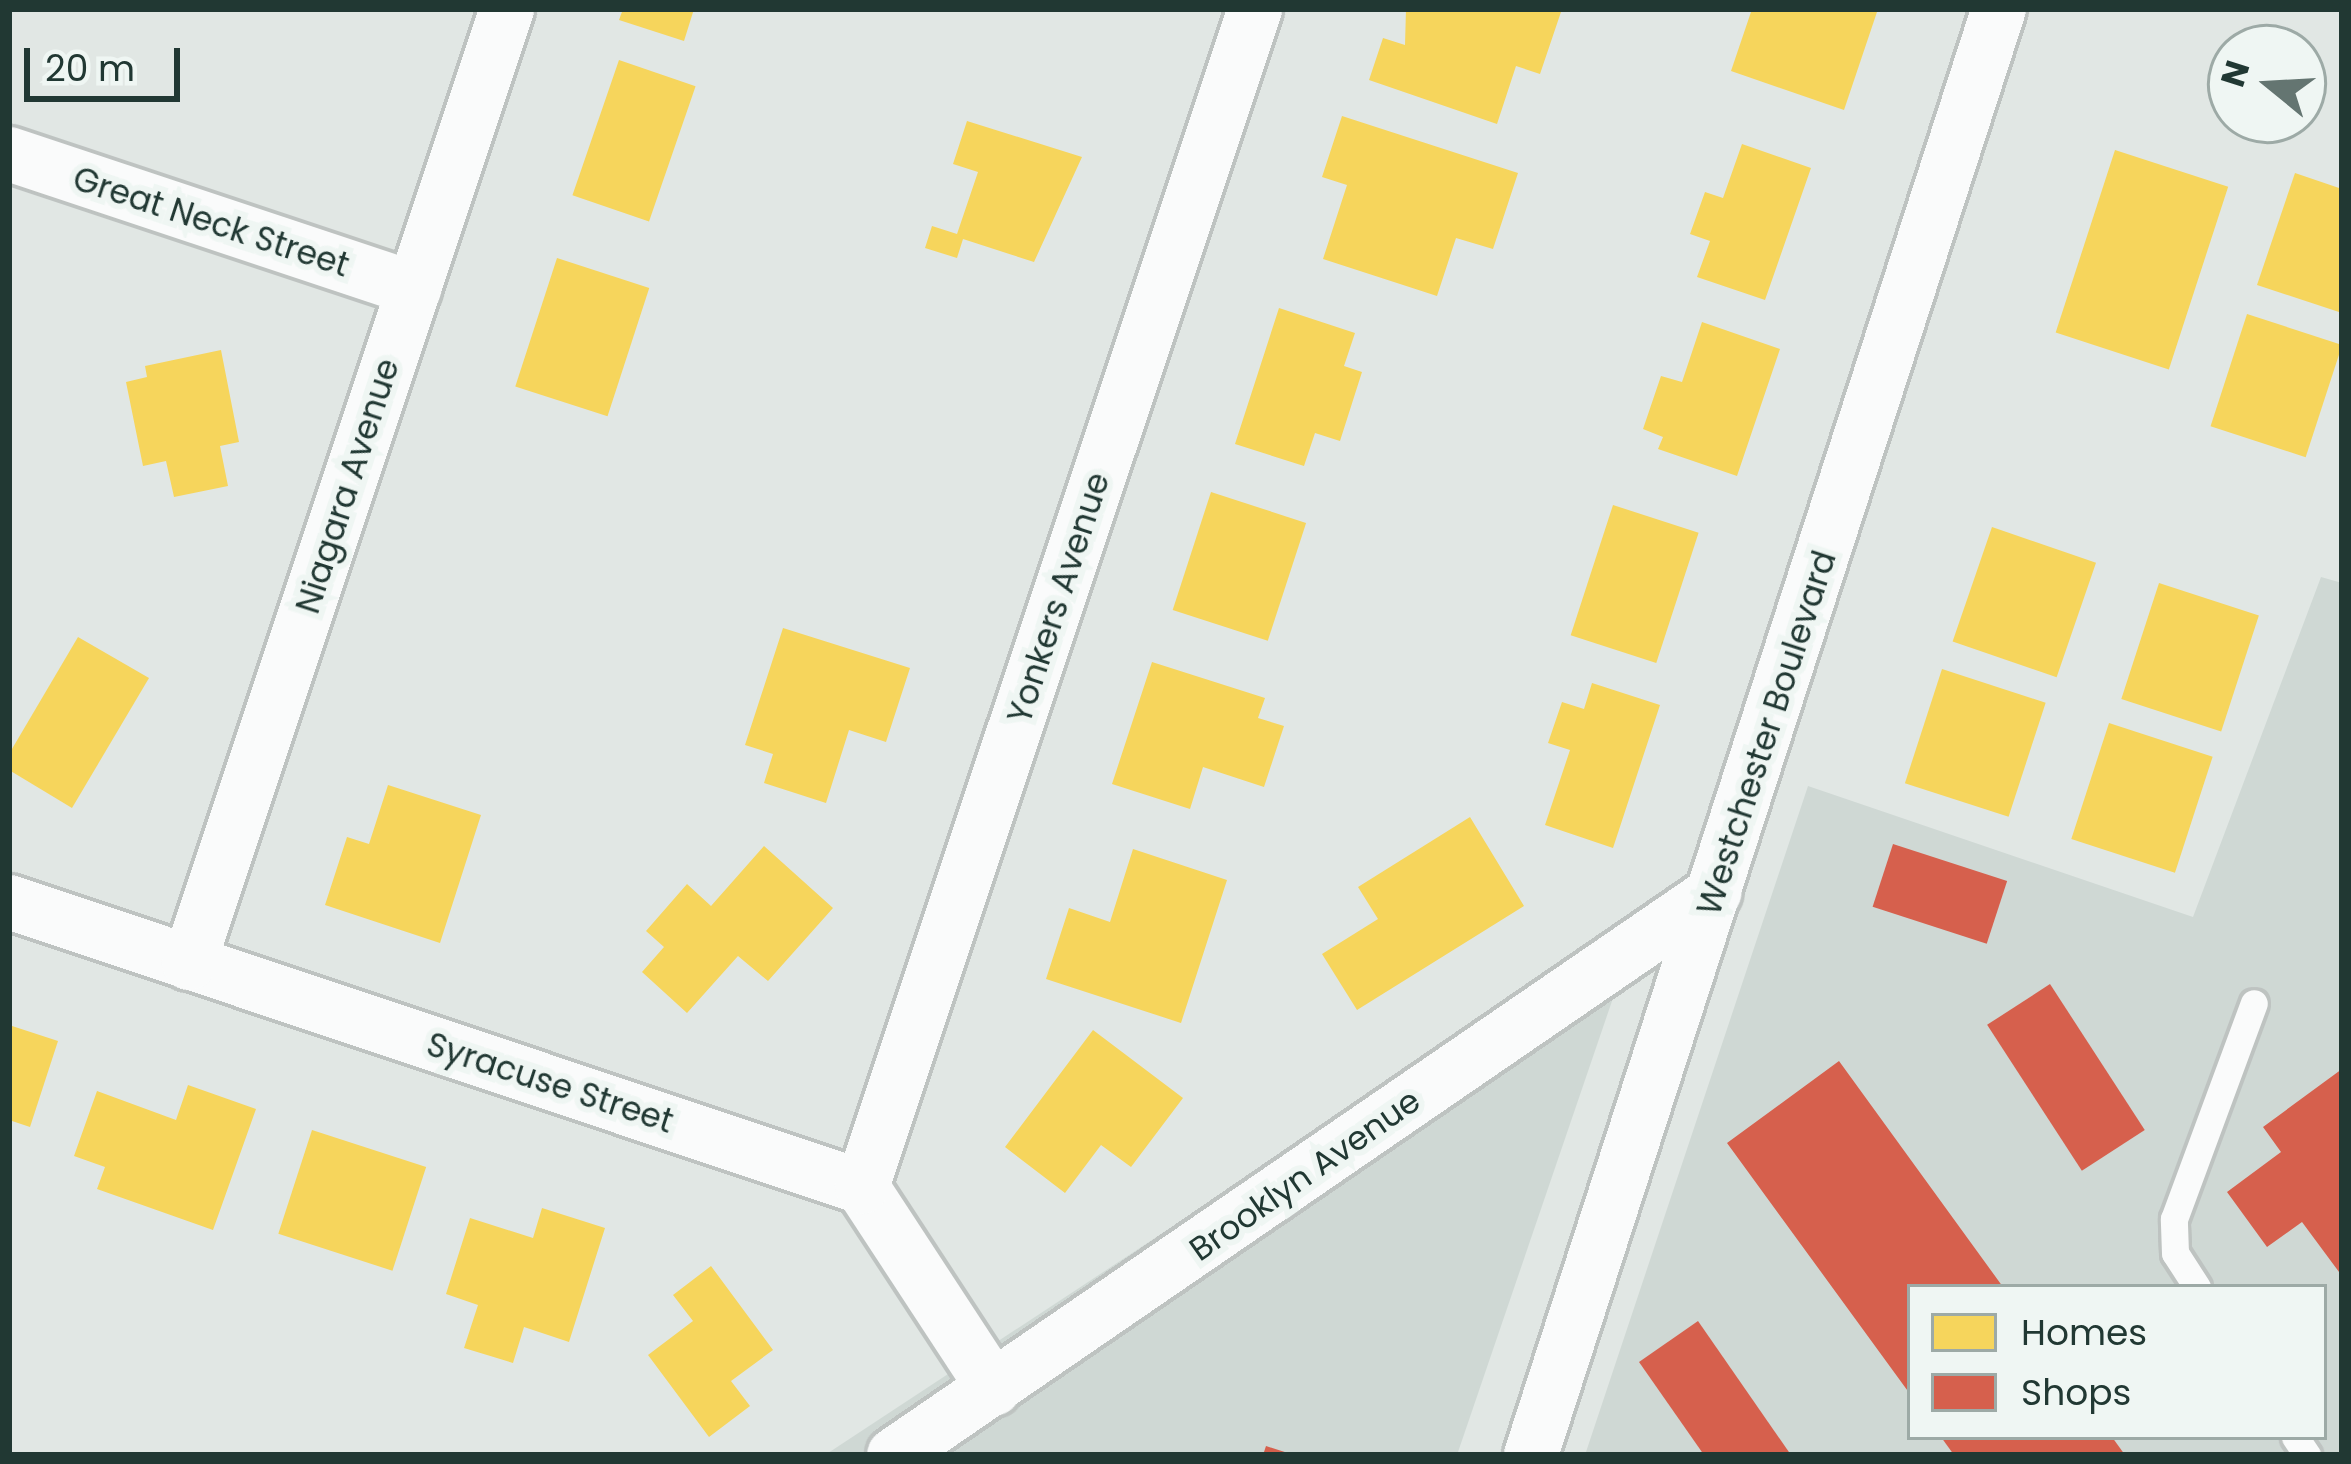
<!DOCTYPE html>
<style>
body{margin:0}
#map{position:relative;width:2351px;height:1464px;overflow:hidden;background:#e1e7e4;font-family:Poppins,sans-serif}
div>[style]{position:absolute}
.built>*{inset:0;background:#cfd8d4}
.homes>*{inset:0;background:#f6d55c;transform-origin:0 0}
.shops>*{inset:0;background:#d6604d;transform-origin:0 0}
.roads{filter:drop-shadow(3px 0 #bec3c1) drop-shadow(-3px 0 #bec3c1) drop-shadow(0 3px #bec3c1) drop-shadow(0 -3px #bec3c1)}
.service>*{height:27px;margin:-13.5px;padding:0 13.5px;transform-origin:13.5px;border-radius:13.5px;background:#fafbfb}
.minor>*{height:54px;margin:-27px;padding:0 27px;transform-origin:27px;border-radius:27px;background:#fafbfb}
span{translate:-50% -50%;white-space:nowrap;text-align:center;line-height:1.15;-webkit-text-stroke:12px #eff6f3;paint-order:stroke}
.street-label{font-size:33px;color:#213833}
.frame{position:absolute;inset:0;border:12px solid #213833;pointer-events:none}
.legend{position:absolute;left:1907px;top:1284px;width:420px;height:156px;box-sizing:border-box;background:#eff6f3;border:3px solid #9daaa6;margin:0;padding:15px 21px;list-style:none;font-size:36px;color:#213833}
.legend li{display:flex;align-items:center;gap:24px;height:60px}
.legend b{width:60px;border:3px solid #9daaa6}
.north{position:absolute;left:2207px;top:24px;width:120px;height:120px;box-sizing:border-box;background:#eff6f3;border:3px solid #9daaa6;border-radius:50%;rotate:288deg;font-size:33px;font-weight:700;line-height:48px;text-align:center;color:#213833}
.north::after{content:'';display:block;margin:auto;width:42px;height:54px;background:#647571;clip-path:polygon(50% 0,100% 100%,50% 72%,0 100%)}
.scale{position:absolute;left:24px;top:48px;width:156px;height:54px;box-sizing:border-box;border:6px solid #213833;border-top:0;padding-left:15px;font-size:36px;line-height:42px;white-space:nowrap;color:#213833;-webkit-text-stroke:9px #eff6f3;paint-order:stroke}
</style>
<div id="map">
<div class="built">
<div style="clip-path:polygon(evenodd,2321px 577px,2342px 583px,2342px 1455px,1585px 1455px,1808px 786px,2193px 917px,2321px 577px,1910px 1287px,2324px 1287px,2324px 1437px,1910px 1437px,1910px 1287px)"></div>
<div style="clip-path:polygon(1640px 919px,1457px 1455px,825px 1455px)"></div>
</div>
<div class="homes">
<div style="clip-path:polygon(623px 9px,694px 9px,684px 41px,619px 20px)"></div>
<div style="clip-path:polygon(1406px 9px,1562px 9px,1540px 74px,1516px 66px,1497px 124px,1369px 80px,1383px 38px,1405px 45px)"></div>
<div style="clip-path:polygon(1752px 9px,1878px 9px,1844px 110px,1731px 71px)"></div>
<div style="left:619px;top:60px;width:81px;height:143px;rotate:19deg"></div>
<div style="clip-path:polygon(1342px 116px,1518px 173px,1493px 249px,1456px 238px,1437px 296px,1323px 259px,1347px 185px,1322px 177px)"></div>
<div style="clip-path:polygon(967px 121px,1082px 157px,1034px 262px,963px 239px,957px 258px,925px 248px,932px 226px,957px 234px,978px 172px,953px 164px)"></div>
<div style="clip-path:polygon(1742px 144px,1811px 168px,1765px 300px,1697px 277px,1710px 241px,1690px 234px,1705px 192px,1723px 198px)"></div>
<div style="left:2115px;top:150px;width:119px;height:192px;rotate:18deg"></div>
<div style="clip-path:polygon(2295px 173px,2342px 189px,2342px 313px,2257px 285px)"></div>
<div style="left:557px;top:258px;width:97px;height:135px;rotate:18deg"></div>
<div style="clip-path:polygon(1279px 308px,1355px 333px,1344px 366px,1362px 372px,1340px 441px,1315px 433px,1304px 466px,1235px 444px)"></div>
<div style="left:2247px;top:314px;width:100px;height:118px;rotate:18deg"></div>
<div style="clip-path:polygon(1702px 322px,1780px 349px,1737px 476px,1658px 449px,1663px 437px,1643px 429px,1661px 376px,1682px 382px)"></div>
<div style="clip-path:polygon(221px 350px,239px 442px,220px 446px,228px 486px,174px 497px,166px 461px,143px 466px,126px 382px,147px 377px,145px 366px)"></div>
<div style="left:1211px;top:492px;width:100px;height:124px;rotate:18deg"></div>
<div style="left:1613px;top:505px;width:90px;height:137px;rotate:18deg"></div>
<div style="left:1992px;top:527px;width:110px;height:121px;rotate:19deg"></div>
<div style="left:2159px;top:583px;width:105px;height:122px;rotate:18deg"></div>
<div style="clip-path:polygon(783px 628px,910px 668px,886px 742px,849px 730px,826px 803px,764px 783px,773px 754px,745px 745px)"></div>
<div style="clip-path:polygon(78px 637px,149px 678px,72px 808px,9px 770px,9px 754px)"></div>
<div style="clip-path:polygon(1152px 662px,1265px 698px,1258px 718px,1284px 726px,1264px 787px,1203px 767px,1190px 809px,1112px 784px)"></div>
<div style="left:1942px;top:669px;width:109px;height:120px;rotate:18deg"></div>
<div style="clip-path:polygon(1592px 683px,1660px 705px,1613px 848px,1545px 825px,1570px 750px,1548px 743px,1562px 702px,1584px 709px)"></div>
<div style="left:2109px;top:723px;width:109px;height:122px;rotate:18deg"></div>
<div style="clip-path:polygon(388px 785px,481px 815px,440px 943px,325px 905px,347px 837px,369px 844px)"></div>
<div style="clip-path:polygon(1470px 817px,1524px 906px,1357px 1010px,1322px 954px,1378px 919px,1358px 887px)"></div>
<div style="clip-path:polygon(764px 846px,833px 908px,768px 981px,738px 956px,687px 1013px,642px 972px,664px 947px,646px 931px,687px 884px,711px 906px)"></div>
<div style="clip-path:polygon(1133px 849px,1227px 880px,1181px 1023px,1046px 979px,1069px 908px,1110px 922px)"></div>
<div style="clip-path:polygon(9px 1025px,58px 1041px,30px 1127px,9px 1120px)"></div>
<div style="clip-path:polygon(1093px 1030px,1183px 1098px,1131px 1167px,1101px 1145px,1065px 1193px,1005px 1147px)"></div>
<div style="clip-path:polygon(188px 1085px,256px 1109px,213px 1230px,97px 1189px,105px 1167px,74px 1156px,97px 1091px,176px 1120px)"></div>
<div style="left:312px;top:1130px;width:120px;height:109px;rotate:18deg"></div>
<div style="clip-path:polygon(542px 1208px,605px 1228px,569px 1342px,524px 1327px,513px 1363px,464px 1348px,478px 1305px,446px 1294px,470px 1218px,533px 1238px)"></div>
<div style="clip-path:polygon(711px 1266px,773px 1350px,731px 1381px,750px 1406px,709px 1437px,648px 1355px,693px 1321px,673px 1295px)"></div>
</div>
<div class="shops">
<div style="left:1893px;top:844px;width:120px;height:66px;rotate:18deg"></div>
<div style="left:2050px;top:984px;width:174px;height:75px;rotate:57deg"></div>
<div style="clip-path:polygon(1839px 1061px,2003px 1287px,1910px 1287px,1910px 1394px,1727px 1143px)"></div>
<div style="clip-path:polygon(2342px 1069px,2342px 1276px,2302px 1222px,2267px 1247px,2227px 1192px,2281px 1152px,2263px 1127px)"></div>
<div style="clip-path:polygon(1698px 1321px,1791px 1455px,1704px 1455px,1639px 1362px)"></div>
<div style="clip-path:polygon(1941px 1437px,2112px 1437px,2125px 1455px,1954px 1455px)"></div>
<div style="clip-path:polygon(1266px 1446px,1291px 1454px,1291px 1455px,1263px 1455px)"></div>
</div>
<div class="roads">
<div class="service">
<div style="left:2197px;top:1287px;width:40px;rotate:-122.9deg"></div>
<div style="left:2175px;top:1253px;width:34px;rotate:-92deg"></div>
<div style="left:2174px;top:1219px;width:230px;rotate:-69.7deg"></div>
<div style="left:2295px;top:1437px;width:22px;rotate:56deg"></div>
</div>
<div class="minor">
<div style="left:9px;top:154px;width:427px;rotate:18.4deg"></div>
<div style="left:9px;top:902px;width:899px;rotate:18.48deg"></div>
<div style="left:862px;top:1187px;width:241px;rotate:56.8deg"></div>
<div style="left:189px;top:963px;width:1006px;rotate:-71.57deg"></div>
<div style="left:862px;top:1187px;width:1242px;rotate:-71.55deg"></div>
<div style="left:894px;top:1455px;width:995px;rotate:-34.44deg"></div>
<div style="left:1531px;top:1455px;width:1520px;rotate:-72.07deg"></div>
</div>
</div>
<div class="street-label">
<span style="left:211px;top:222px;rotate:18deg">Great Neck Street</span>
<span style="left:348px;top:486px;rotate:-72deg">Niagara Avenue</span>
<span style="left:1059px;top:598px;rotate:-72deg">Yonkers Avenue</span>
<span style="left:1767px;top:733px;rotate:-72deg">Westchester Boulevard</span>
<span style="left:550px;top:1083px;rotate:18deg">Syracuse Street</span>
<span style="left:1305px;top:1175px;rotate:-35deg">Brooklyn Avenue</span>
</div>
<div class="frame"></div>
<ul class="legend">
<li><b style="height:33px;background:#f6d55c"></b>Homes</li>
<li><b style="height:33px;background:#d6604d"></b>Shops</li>
</ul>
<div class="north">N</div>
<div class="scale">20 m</div>
</div>
